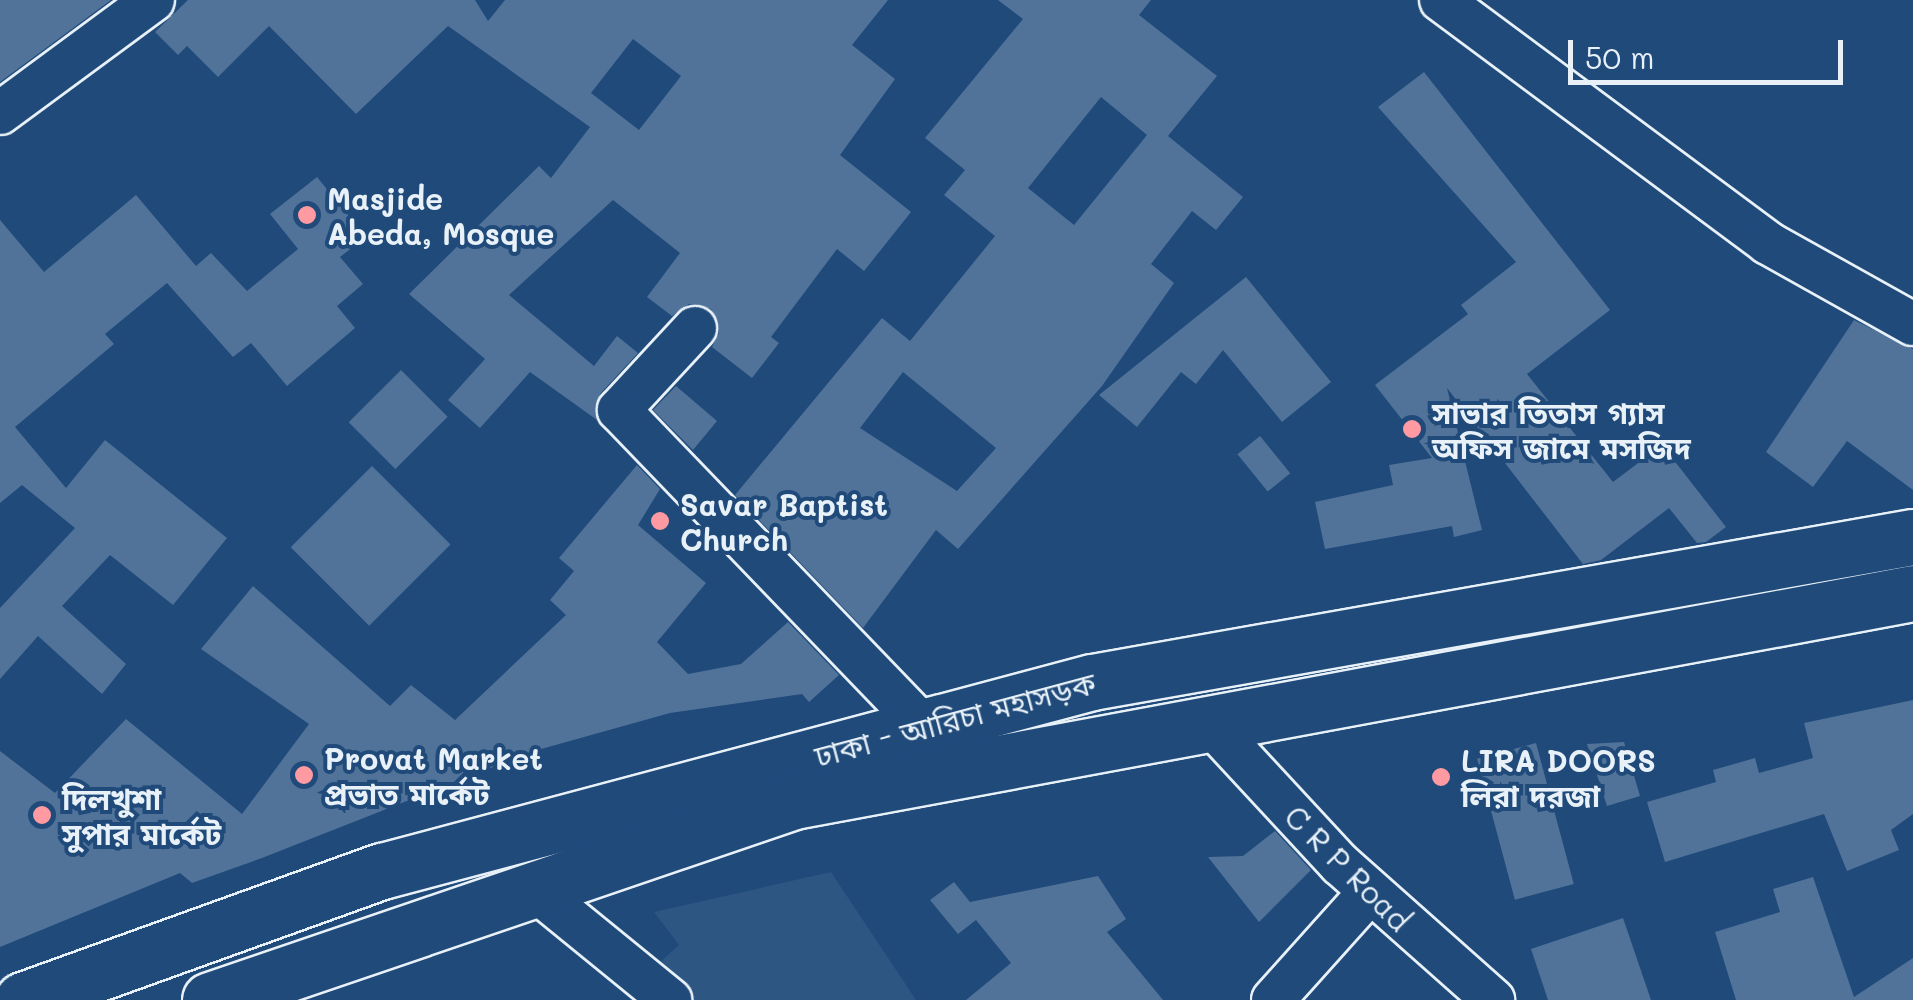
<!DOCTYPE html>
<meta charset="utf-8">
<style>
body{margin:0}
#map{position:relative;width:1913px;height:1000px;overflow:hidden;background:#1f4a7a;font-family:Mali,"Noto Sans Bengali",sans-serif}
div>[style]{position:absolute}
.built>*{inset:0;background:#2e5683}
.building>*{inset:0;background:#517399;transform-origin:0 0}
.roads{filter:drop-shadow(2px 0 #e8f1f8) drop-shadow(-2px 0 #e8f1f8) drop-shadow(0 2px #e8f1f8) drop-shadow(0 -2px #e8f1f8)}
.minor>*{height:42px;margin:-21px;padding:0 21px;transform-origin:21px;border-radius:21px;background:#1f4a7a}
.highway>*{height:55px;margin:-27.5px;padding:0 27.5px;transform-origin:27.5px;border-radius:27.5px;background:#1f4a7a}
.dots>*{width:28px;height:28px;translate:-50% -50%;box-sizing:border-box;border:5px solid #1f4a7a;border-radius:50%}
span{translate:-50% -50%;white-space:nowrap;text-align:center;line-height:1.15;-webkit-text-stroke:8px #1f4a7a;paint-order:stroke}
.poi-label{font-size:30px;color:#e8f1f8;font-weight:700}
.left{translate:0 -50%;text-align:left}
.street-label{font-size:30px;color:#e8f1f8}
.scale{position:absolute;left:1568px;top:40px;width:275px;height:45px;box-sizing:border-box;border:5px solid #e8f1f8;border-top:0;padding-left:12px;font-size:30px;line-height:35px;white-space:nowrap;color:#e8f1f8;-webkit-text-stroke:8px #1f4a7a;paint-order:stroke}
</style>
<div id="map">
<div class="built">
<div style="clip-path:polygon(831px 872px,916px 1000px,683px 1000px,649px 972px,679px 945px,654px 912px)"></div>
</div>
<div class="building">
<div style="clip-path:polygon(0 0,111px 0,0 82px)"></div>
<div style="clip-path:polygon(evenodd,188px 0,475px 0,488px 21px,505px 0,888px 0,852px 45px,895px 79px,840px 155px,911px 212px,864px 271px,837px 249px,771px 337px,779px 343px,752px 378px,712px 347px,719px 333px,711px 309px,689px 304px,672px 316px,647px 297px,680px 253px,613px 200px,509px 295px,594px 366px,617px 336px,638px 353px,600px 394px,597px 420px,530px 372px,480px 428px,448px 400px,485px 359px,409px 294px,539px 166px,551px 178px,590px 127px,448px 26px,356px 114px,269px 26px,218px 77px,187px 46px,178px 55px,155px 32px,188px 0,633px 39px,681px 76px,639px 130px,591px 93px,633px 39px)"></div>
<div style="clip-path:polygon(evenodd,998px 0,1151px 0,1139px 15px,1217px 76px,1168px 136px,1243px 197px,1216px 230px,1192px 211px,1151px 264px,1174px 283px,1102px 386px,958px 549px,936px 530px,863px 628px,735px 495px,882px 318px,910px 341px,995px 236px,944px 195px,965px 170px,925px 138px,1023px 19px,998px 0,1101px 97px,1147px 135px,1074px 225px,1028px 188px,1101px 97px,998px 0,903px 372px,996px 448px,957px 491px,860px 428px,903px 372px)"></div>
<div style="clip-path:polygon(1424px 72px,1610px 310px,1527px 374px,1613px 482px,1662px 445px,1726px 527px,1706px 542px,1697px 543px,1669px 508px,1601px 560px,1583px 564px,1447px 388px,1482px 530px,1454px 537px,1452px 526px,1325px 549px,1315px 502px,1393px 485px,1389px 465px,1432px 458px,1375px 385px,1468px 314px,1461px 305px,1516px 262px,1378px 107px)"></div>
<div style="clip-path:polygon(317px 177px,366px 237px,340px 257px,363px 284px,337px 306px,355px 328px,287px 386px,251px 343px,233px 357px,167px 283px,105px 334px,114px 344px,15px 427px,66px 488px,105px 440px,227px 538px,173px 605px,110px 555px,62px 606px,126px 664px,102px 694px,38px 636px,0 679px,0 608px,75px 528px,22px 485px,0 503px,0 220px,44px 272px,136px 195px,196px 266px,211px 253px,247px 291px,298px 249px,270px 214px)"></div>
<div style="clip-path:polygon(1246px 277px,1331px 382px,1282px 422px,1223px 350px,1196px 384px,1181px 372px,1137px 427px,1099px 395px)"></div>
<div style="clip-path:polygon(1854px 320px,1913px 349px,1913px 490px,1847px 441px,1813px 487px,1766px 452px)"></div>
<div style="left:401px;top:370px;width:66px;height:74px;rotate:45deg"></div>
<div style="clip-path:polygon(676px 386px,717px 421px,693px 450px,653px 410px)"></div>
<div style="left:1260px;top:436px;width:48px;height:29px;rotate:51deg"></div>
<div style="clip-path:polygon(637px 465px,660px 489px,638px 525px,706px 583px,657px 642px,688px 674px,741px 664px,788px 622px,839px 675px,809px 702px,802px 694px,670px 713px,534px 751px,262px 858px,192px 883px,180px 873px,0 947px,0 751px,55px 793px,126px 719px,242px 814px,309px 724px,201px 649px,253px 586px,390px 706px,411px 685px,455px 720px,566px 615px,550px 600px,574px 571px,559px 558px)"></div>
<div style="left:372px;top:466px;width:111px;height:115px;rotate:45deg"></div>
<div style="clip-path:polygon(1913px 700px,1913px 814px,1891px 830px,1899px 850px,1847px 871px,1824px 814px,1665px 862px,1647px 802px,1716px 782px,1713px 770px,1755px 758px,1759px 773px,1813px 758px,1804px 723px)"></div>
<div style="clip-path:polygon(1624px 742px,1640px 796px,1607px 806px,1587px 744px)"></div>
<div style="left:1536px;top:743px;width:146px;height:61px;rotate:75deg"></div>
<div style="clip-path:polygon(1275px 831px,1311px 870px,1259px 922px,1208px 857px,1243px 856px)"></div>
<div style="clip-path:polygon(1098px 876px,1126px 919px,1107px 932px,1163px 1000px,966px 1000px,1011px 963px,976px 920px,958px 934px,930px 900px,954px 882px,970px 902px)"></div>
<div style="clip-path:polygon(1813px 877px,1854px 997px,1913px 958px,1913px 1000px,1736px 1000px,1715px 932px,1780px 912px,1773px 889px)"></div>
<div style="clip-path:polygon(1623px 918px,1651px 1000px,1548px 1000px,1531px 949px)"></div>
</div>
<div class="roads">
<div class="minor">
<div style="left:1441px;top:0;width:407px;rotate:36.6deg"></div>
<div style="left:1768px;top:243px;width:166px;rotate:29.2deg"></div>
<div style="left:0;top:113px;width:190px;rotate:-36.4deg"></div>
<div style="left:695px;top:328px;width:112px;rotate:132.8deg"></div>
<div style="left:619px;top:410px;width:440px;rotate:46.1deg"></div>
<div style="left:1212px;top:726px;width:188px;rotate:47.2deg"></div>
<div style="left:1340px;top:864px;width:205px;rotate:41.6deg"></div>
<div style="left:534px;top:889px;width:176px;rotate:39.2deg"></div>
<div style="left:1273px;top:1000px;width:145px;rotate:-48.1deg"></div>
</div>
<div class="highway">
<div style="left:23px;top:1000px;width:381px;rotate:-19.8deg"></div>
<div style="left:382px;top:871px;width:735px;rotate:-14.91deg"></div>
<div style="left:1092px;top:682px;width:834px;rotate:-10.02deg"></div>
<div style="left:210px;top:1000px;width:617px;rotate:-18.82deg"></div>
<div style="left:794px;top:801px;width:1138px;rotate:-10.53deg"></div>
</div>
</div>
<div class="dots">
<div style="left:307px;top:215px;background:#ff9aa2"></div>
<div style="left:1412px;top:429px;background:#ff9aa2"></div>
<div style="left:660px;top:521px;background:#ff9aa2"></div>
<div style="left:304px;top:775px;background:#ff9aa2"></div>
<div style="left:1441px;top:777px;background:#ff9aa2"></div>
<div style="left:42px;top:815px;background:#ff9aa2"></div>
</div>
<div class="poi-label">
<span class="left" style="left:327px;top:215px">Masjide<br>Abeda, Mosque</span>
<span class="left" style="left:1432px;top:429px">সাভার তিতাস গ্যাস<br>অফিস জামে মসজিদ</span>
<span class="left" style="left:680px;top:521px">Savar Baptist<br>Church</span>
<span class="left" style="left:324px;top:775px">Provat Market<br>প্রভাত মার্কেট</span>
<span class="left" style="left:1461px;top:777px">LIRA DOORS<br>লিরা দরজা</span>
<span class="left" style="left:62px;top:815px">দিলখুশা<br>সুপার মার্কেট</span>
</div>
<div class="street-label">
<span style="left:955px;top:719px;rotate:-15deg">ঢাকা - আরিচা মহাসড়ক</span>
<span style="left:1348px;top:868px;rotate:45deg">C R P Road</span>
</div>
<div class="scale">50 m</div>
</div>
